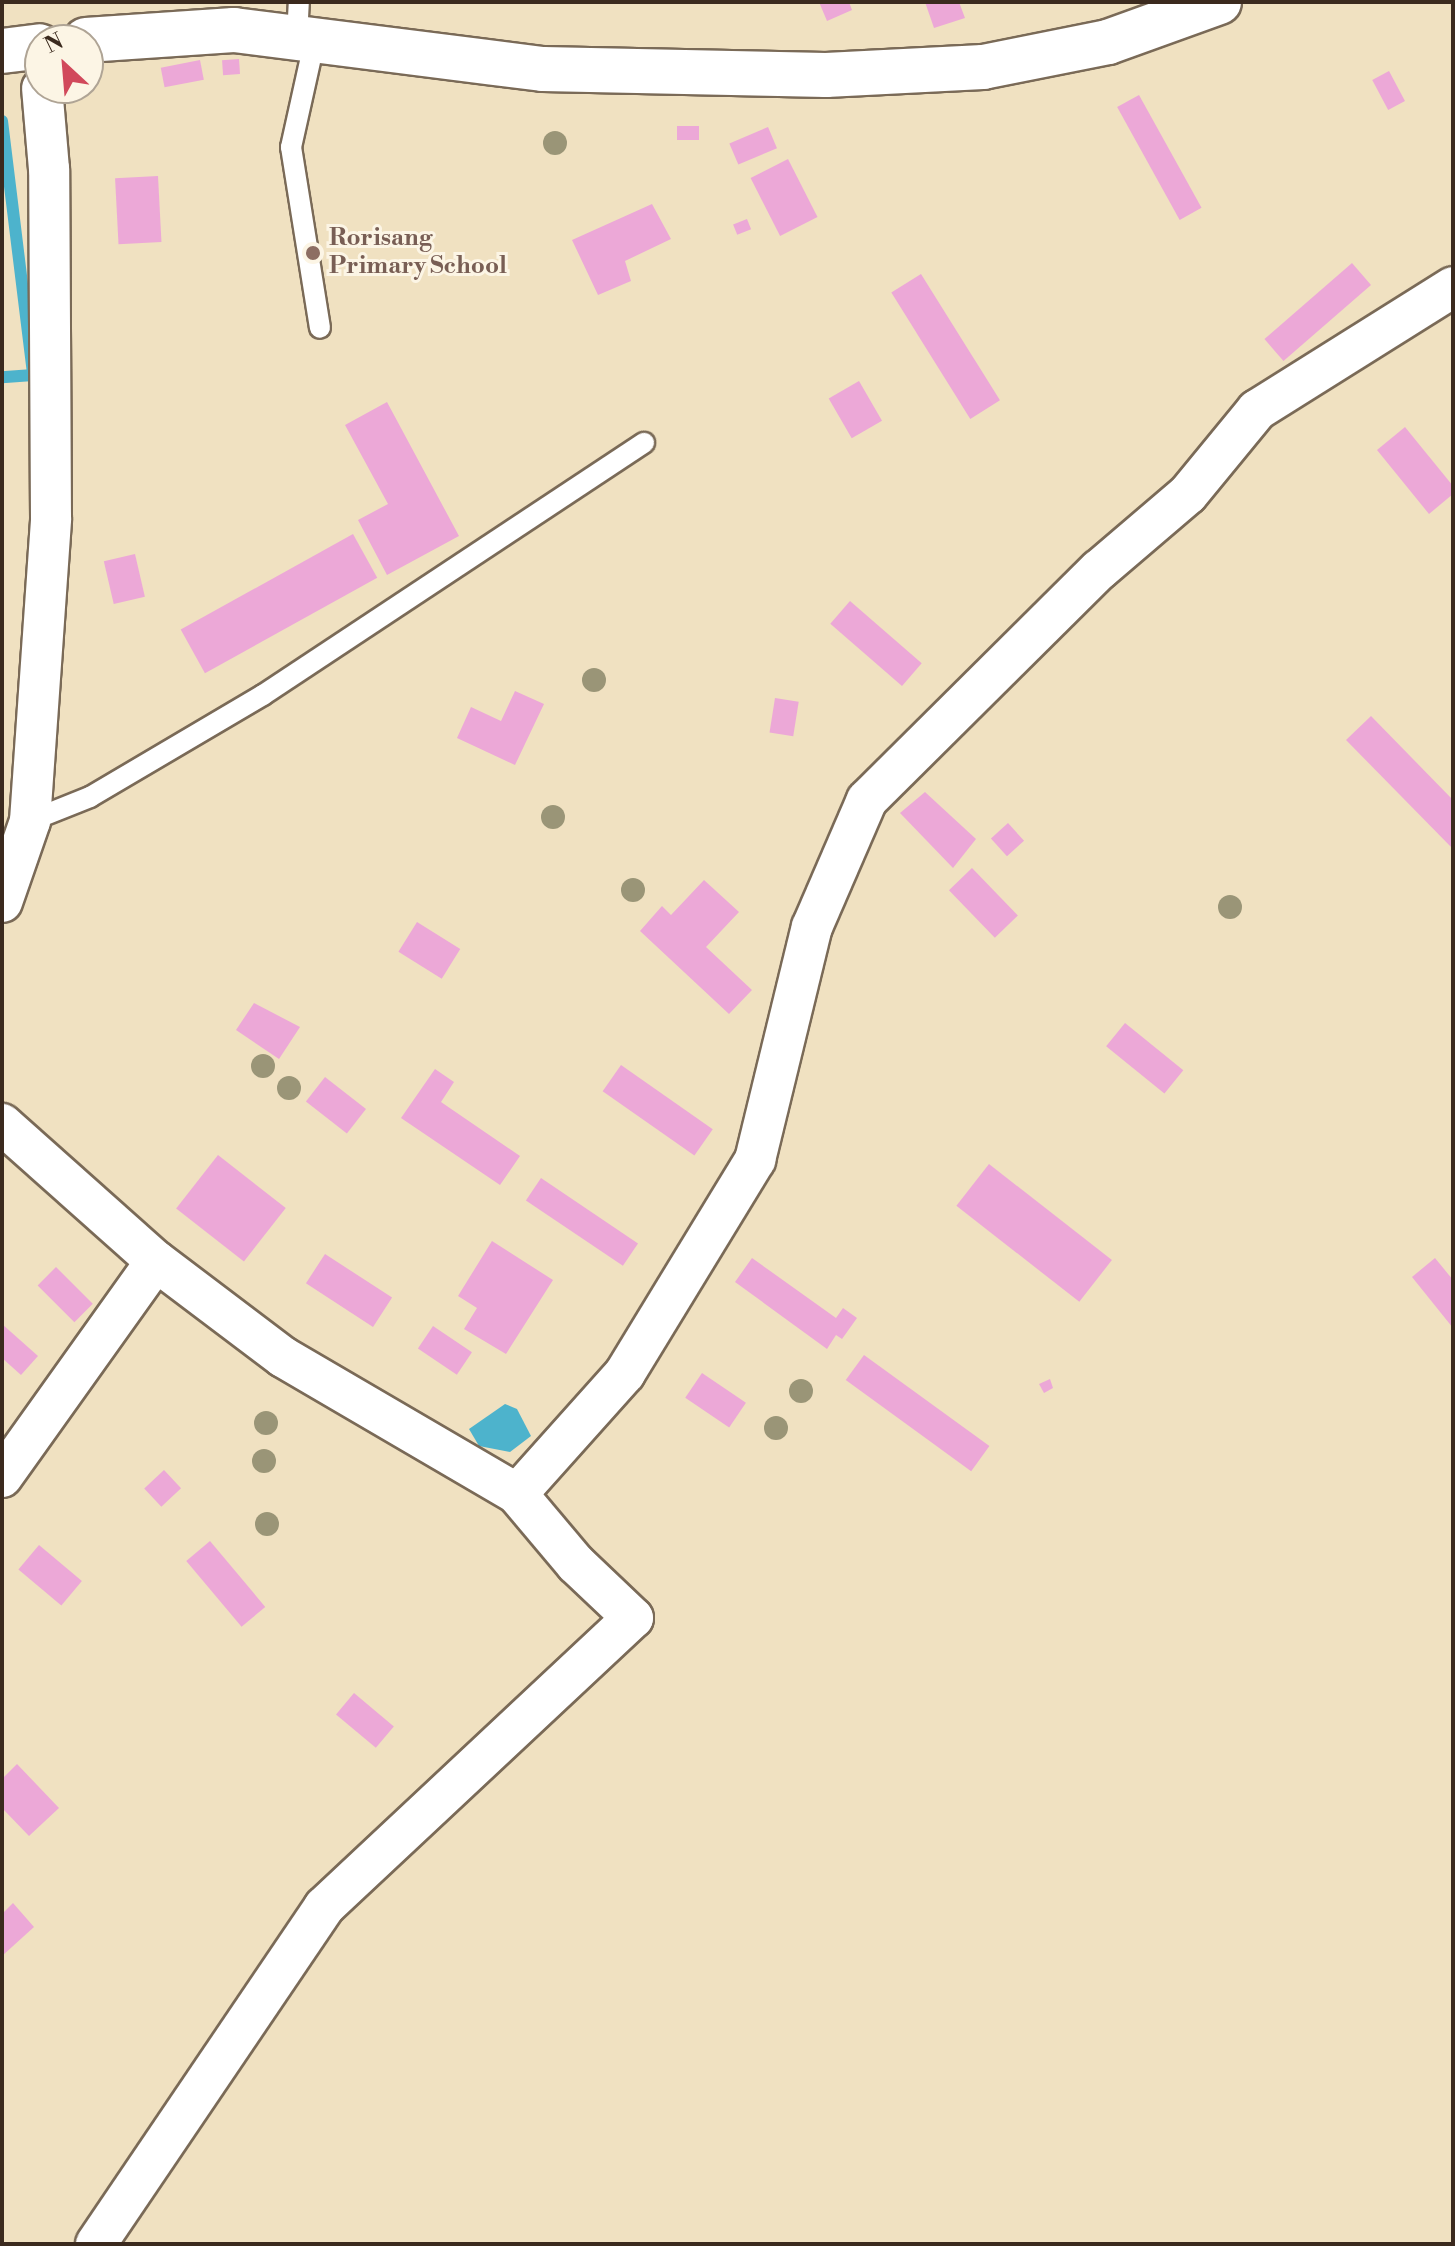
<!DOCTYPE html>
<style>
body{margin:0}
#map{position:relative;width:1455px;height:2246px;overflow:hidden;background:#f0e1c1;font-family:"Libre Bodoni",serif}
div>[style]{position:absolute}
.water>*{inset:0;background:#4db3cc}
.stream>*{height:12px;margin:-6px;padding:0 6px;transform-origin:6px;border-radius:6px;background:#4db3cc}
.building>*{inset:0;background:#eca8d7;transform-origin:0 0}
.roads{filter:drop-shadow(2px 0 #7a6a57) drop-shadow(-2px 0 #7a6a57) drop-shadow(0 2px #7a6a57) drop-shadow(0 -2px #7a6a57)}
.lane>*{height:20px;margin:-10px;padding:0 10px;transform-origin:10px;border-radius:10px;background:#fff}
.street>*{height:40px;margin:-20px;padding:0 20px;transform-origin:20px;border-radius:20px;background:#fff}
.secondary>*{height:44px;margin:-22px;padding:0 22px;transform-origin:22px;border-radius:22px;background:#fff}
.trees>*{width:24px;height:24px;margin:-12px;border-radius:50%;background:#9a9577}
.dots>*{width:22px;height:22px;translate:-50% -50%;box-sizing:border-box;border:4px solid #fcf5e5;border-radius:50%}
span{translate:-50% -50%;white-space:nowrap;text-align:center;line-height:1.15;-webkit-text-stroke:6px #fcf5e5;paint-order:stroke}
.education-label{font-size:24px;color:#785e54;font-weight:700}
.left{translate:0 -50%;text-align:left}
.frame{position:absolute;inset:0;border:4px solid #3b2a1e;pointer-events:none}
.north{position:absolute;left:24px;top:24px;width:80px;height:80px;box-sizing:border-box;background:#fcf5e5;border:2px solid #afa495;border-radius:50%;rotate:334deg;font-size:22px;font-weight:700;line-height:32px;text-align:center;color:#3b2a1e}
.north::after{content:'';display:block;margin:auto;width:28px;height:36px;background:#d1495b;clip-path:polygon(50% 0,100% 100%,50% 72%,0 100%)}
</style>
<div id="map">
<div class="water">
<div style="clip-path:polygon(505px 1404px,517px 1409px,531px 1436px,510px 1452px,479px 1446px,469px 1429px)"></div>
</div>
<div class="stream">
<div style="left:2px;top:121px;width:256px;rotate:83deg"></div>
<div style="left:33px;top:375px;width:31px;rotate:176deg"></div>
</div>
<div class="building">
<div style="clip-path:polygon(819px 2px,849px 2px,852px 10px,827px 21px)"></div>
<div style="clip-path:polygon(925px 2px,959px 2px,965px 18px,934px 28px)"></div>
<div style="left:239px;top:59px;width:15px;height:17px;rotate:86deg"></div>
<div style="left:200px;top:60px;width:20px;height:40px;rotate:79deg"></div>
<div style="left:1389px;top:71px;width:34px;height:19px;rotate:62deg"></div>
<div style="left:1139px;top:95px;width:129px;height:25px;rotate:61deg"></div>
<div style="left:677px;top:126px;width:22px;height:14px"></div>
<div style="left:768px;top:127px;width:23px;height:42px;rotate:67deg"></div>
<div style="left:788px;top:159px;width:65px;height:42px;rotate:63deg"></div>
<div style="left:158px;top:176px;width:66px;height:43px;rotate:87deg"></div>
<div style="clip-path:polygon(652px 204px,671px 239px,625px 261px,631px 281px,598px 295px,572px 240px)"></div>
<div style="left:747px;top:219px;width:11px;height:15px;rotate:68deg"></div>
<div style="left:1352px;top:263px;width:29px;height:116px;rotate:49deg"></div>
<div style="left:921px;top:274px;width:149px;height:35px;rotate:58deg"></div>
<div style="left:859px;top:381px;width:46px;height:35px;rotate:60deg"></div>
<div style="clip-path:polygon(387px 402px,459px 536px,387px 575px,358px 520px,388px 504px,345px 425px)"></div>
<div style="clip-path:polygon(1405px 427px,1453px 486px,1453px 494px,1429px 514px,1377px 450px)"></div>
<div style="left:353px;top:534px;width:50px;height:197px;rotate:61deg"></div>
<div style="left:135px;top:554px;width:44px;height:32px;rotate:77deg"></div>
<div style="left:850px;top:601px;width:95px;height:30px;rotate:41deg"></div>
<div style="clip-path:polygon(515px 691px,544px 704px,515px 765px,457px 738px,471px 707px,501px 721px)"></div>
<div style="left:775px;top:698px;width:24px;height:35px;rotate:9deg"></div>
<div style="clip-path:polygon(1371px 716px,1453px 800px,1453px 849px,1346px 740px)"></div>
<div style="clip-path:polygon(925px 792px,976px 839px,953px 868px,900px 813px)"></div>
<div style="left:1008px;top:823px;width:24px;height:23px;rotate:48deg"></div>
<div style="left:972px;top:868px;width:66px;height:32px;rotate:46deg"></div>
<div style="clip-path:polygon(704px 880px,739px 912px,706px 947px,752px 990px,729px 1014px,640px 931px,662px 906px,671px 915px)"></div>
<div style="left:417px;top:922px;width:51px;height:35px;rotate:32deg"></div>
<div style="clip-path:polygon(254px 1003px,300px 1027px,279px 1059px,236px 1030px)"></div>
<div style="left:1125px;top:1023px;width:75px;height:30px;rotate:39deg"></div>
<div style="left:621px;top:1065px;width:112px;height:32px;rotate:35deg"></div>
<div style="clip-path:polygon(435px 1069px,454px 1082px,441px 1102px,520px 1156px,500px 1185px,401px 1118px)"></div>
<div style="left:325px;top:1077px;width:52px;height:31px;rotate:38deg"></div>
<div style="left:218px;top:1155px;width:86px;height:68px;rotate:38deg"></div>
<div style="left:989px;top:1164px;width:156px;height:53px;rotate:38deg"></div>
<div style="left:541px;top:1178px;width:117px;height:27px;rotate:34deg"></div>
<div style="clip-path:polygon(492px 1241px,553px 1280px,506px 1354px,464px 1329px,477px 1308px,458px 1296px)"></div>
<div style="left:325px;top:1254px;width:80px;height:35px;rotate:33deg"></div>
<div style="clip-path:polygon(752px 1258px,836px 1318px,843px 1308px,857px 1318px,842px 1339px,836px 1335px,827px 1349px,735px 1282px)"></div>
<div style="clip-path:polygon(1435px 1258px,1453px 1280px,1453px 1328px,1412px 1277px)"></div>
<div style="left:56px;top:1267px;width:52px;height:26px;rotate:45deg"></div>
<div style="clip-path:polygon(2px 1324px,38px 1356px,21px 1375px,2px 1358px)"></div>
<div style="left:433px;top:1326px;width:47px;height:27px;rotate:34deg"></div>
<div style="left:864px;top:1355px;width:155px;height:31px;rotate:36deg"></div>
<div style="left:702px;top:1373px;width:53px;height:30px;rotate:34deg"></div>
<div style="clip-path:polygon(1050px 1379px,1053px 1388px,1044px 1393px,1039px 1384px)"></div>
<div style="left:164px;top:1470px;width:25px;height:27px;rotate:47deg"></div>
<div style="left:210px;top:1541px;width:86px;height:31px;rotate:50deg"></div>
<div style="left:39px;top:1545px;width:56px;height:32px;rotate:40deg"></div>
<div style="left:354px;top:1693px;width:52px;height:28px;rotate:40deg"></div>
<div style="clip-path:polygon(17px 1764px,59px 1808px,29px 1836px,2px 1808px,2px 1779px)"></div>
<div style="clip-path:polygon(13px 1903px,34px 1927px,2px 1956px,2px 1914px)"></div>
</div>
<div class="roads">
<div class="lane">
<div style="left:297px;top:37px;width:35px;rotate:-87deg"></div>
<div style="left:315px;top:39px;width:111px;rotate:102.5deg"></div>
<div style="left:291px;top:147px;width:183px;rotate:80.9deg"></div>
<div style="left:30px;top:821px;width:65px;rotate:-21.8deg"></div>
<div style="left:90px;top:797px;width:201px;rotate:-30.5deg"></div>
<div style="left:263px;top:695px;width:457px;rotate:-33.5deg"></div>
</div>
<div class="street">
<div style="left:2px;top:902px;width:86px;rotate:-70.9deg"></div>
<div style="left:30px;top:821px;width:304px;rotate:-86deg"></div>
<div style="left:51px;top:518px;width:349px;rotate:-90.3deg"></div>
<div style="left:49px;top:169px;width:81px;rotate:-94.9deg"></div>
<div style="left:2px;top:1124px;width:206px;rotate:41.7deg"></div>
<div style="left:156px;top:1261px;width:159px;rotate:37.1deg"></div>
<div style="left:283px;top:1357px;width:271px;rotate:30.3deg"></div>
<div style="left:517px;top:1494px;width:162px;rotate:-48.2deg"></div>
<div style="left:625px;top:1373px;width:250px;rotate:-58.6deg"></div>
<div style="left:755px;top:1160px;width:240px;rotate:-76.3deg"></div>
<div style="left:812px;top:927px;width:138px;rotate:-66.6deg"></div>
<div style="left:867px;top:800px;width:327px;rotate:-44.8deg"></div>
<div style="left:1099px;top:570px;width:117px;rotate:-40.5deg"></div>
<div style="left:1188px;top:494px;width:109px;rotate:-50.6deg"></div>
<div style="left:1257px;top:410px;width:231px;rotate:-32.1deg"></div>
<div style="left:2px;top:1477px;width:265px;rotate:-54.5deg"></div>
<div style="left:96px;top:2244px;width:407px;rotate:-55.9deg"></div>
<div style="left:324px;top:1907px;width:423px;rotate:-43.1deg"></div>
<div style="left:633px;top:1618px;width:79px;rotate:-136.5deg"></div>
<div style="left:576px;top:1564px;width:92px;rotate:-130.1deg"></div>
</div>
<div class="secondary">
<div style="left:86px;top:40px;width:148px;rotate:-3.9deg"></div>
<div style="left:234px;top:30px;width:311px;rotate:7.2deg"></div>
<div style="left:543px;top:69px;width:283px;rotate:1.2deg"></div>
<div style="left:826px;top:75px;width:157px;rotate:-2.9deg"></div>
<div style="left:983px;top:67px;width:127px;rotate:-11.3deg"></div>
<div style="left:1108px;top:42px;width:118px;rotate:-19.8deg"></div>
<div style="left:2px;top:51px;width:38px;rotate:-7deg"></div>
</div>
</div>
<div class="trees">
<div style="left:555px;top:143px"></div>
<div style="left:594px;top:680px"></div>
<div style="left:553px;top:817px"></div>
<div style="left:633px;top:890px"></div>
<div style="left:1230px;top:907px"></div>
<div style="left:263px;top:1066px"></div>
<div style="left:289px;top:1088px"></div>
<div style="left:801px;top:1391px"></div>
<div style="left:266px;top:1423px"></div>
<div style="left:776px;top:1428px"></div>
<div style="left:264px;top:1461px"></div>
<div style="left:267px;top:1524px"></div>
</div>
<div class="dots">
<div style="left:313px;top:253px;background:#8d6e63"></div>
</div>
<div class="education-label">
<span class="left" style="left:329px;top:253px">Rorisang<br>Primary School</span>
</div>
<div class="frame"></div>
<div class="north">N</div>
</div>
